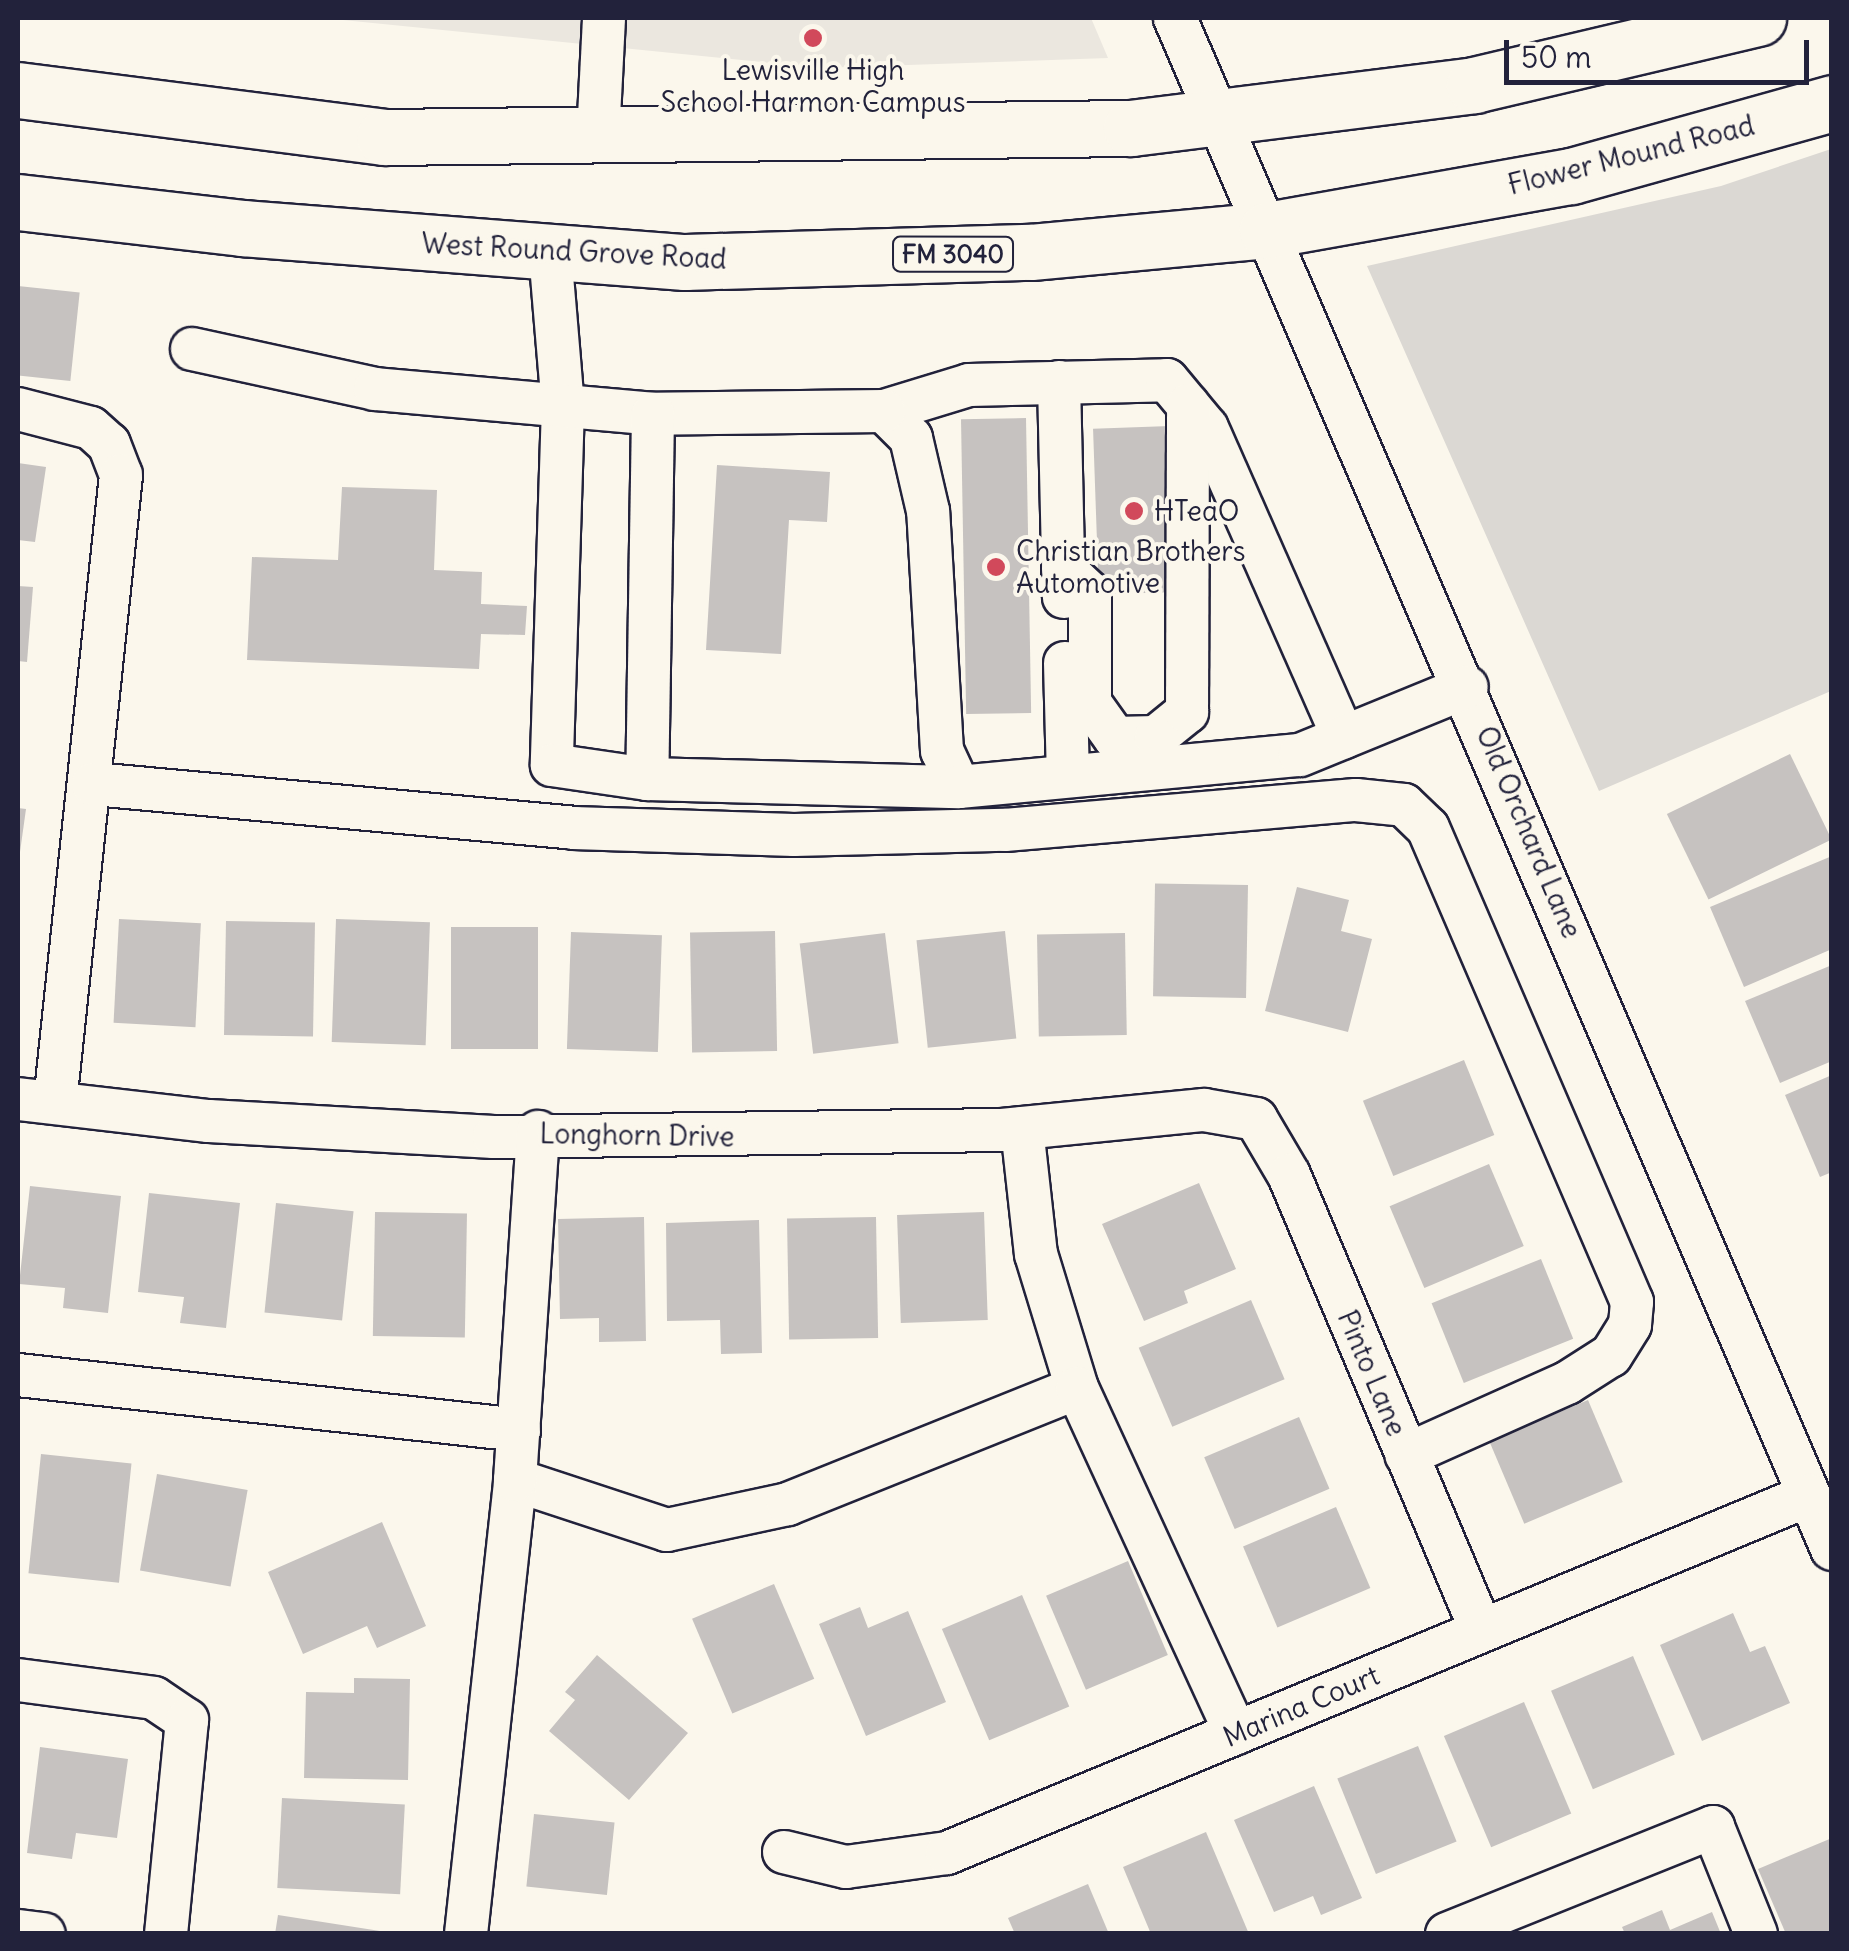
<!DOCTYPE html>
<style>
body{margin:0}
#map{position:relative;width:1849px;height:1951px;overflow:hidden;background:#fbf7ec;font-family:Delius,sans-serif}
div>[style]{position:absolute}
.built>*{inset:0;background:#ebe7df}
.green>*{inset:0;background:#dbd8d3}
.building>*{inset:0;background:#c6c2c0;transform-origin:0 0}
.roads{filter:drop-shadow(2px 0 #22223b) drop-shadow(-2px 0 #22223b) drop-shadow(0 2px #22223b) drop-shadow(0 -2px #22223b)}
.minor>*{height:42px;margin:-21px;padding:0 21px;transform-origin:21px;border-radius:21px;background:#fbf7ec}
.major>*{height:55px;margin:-27.5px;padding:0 27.5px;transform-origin:27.5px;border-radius:27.5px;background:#fbf7ec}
.dots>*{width:28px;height:28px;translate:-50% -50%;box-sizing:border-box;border:5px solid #fbf7ec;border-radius:50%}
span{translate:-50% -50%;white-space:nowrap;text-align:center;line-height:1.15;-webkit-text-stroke:8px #fbf7ec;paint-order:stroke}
.shield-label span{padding:2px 8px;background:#fbf7ec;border:2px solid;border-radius:8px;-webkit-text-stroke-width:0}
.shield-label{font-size:25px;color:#22223b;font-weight:700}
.poi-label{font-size:28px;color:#22223b}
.left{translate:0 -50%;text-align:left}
.street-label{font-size:28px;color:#22223b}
.frame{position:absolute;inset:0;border:20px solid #22223b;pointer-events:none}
.scale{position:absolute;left:1504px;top:40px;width:305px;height:45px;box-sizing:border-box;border:5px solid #22223b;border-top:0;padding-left:12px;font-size:30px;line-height:35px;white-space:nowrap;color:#22223b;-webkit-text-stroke:8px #fbf7ec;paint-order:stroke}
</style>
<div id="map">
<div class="built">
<div style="clip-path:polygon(323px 18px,1091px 18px,1108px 58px,820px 68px)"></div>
</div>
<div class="green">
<div style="clip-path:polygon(1831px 149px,1831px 691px,1599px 791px,1367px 266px,1721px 186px)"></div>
</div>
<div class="building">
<div style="left:18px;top:286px;width:62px;height:89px;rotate:6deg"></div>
<div style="left:1026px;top:418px;width:295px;height:65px;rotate:89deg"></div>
<div style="left:1170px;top:426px;width:166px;height:77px;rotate:88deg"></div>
<div style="clip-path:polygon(18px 463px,46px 467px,35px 542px,18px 540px)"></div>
<div style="clip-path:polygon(717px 465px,830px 472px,827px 522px,789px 520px,781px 654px,706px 650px)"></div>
<div style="clip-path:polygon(342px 487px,437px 490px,434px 570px,482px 572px,481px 604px,527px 606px,525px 635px,481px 634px,479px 669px,247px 660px,252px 557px,338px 560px)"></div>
<div style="clip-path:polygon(18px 586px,33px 587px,27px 662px,18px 661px)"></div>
<div style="left:1790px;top:754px;width:95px;height:137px;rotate:64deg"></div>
<div style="clip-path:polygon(18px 808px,26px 809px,20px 852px,18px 852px)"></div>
<div style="clip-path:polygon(1832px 856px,1832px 949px,1744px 987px,1710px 907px)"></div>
<div style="left:1248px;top:885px;width:113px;height:93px;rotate:91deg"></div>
<div style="clip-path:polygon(1297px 887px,1349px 900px,1341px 931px,1372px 939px,1348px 1032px,1265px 1011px)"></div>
<div style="left:119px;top:919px;width:82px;height:104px;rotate:3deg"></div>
<div style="left:336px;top:919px;width:94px;height:123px;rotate:2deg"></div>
<div style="left:226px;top:921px;width:89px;height:114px;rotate:1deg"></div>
<div style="left:538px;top:927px;width:122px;height:87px;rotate:90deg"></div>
<div style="left:775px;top:931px;width:120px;height:85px;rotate:89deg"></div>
<div style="left:1005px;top:931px;width:108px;height:89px;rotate:84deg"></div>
<div style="left:571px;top:932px;width:91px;height:117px;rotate:2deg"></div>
<div style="left:885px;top:933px;width:111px;height:86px;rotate:83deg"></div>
<div style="left:1125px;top:933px;width:102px;height:88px;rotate:89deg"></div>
<div style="clip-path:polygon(1832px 965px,1832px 1061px,1780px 1083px,1745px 1001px)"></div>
<div style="left:1464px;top:1060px;width:81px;height:109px;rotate:68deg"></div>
<div style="clip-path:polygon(1832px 1075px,1832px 1172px,1820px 1177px,1785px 1095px)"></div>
<div style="left:1489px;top:1164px;width:89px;height:108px;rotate:67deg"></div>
<div style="clip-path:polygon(1199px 1183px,1236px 1269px,1184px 1291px,1188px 1303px,1144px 1321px,1102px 1224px)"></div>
<div style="clip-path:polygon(30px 1186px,121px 1196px,108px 1313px,63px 1308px,65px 1288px,19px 1284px)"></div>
<div style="clip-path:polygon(149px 1193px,240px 1203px,226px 1328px,180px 1323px,184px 1297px,138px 1292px)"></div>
<div style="left:276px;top:1203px;width:78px;height:110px;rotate:6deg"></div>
<div style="left:375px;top:1212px;width:92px;height:124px;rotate:1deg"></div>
<div style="left:984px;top:1212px;width:108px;height:87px;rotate:88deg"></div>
<div style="clip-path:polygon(644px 1217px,646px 1341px,599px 1342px,599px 1318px,560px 1319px,558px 1219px)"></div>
<div style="left:876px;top:1217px;width:121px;height:89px;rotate:89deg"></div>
<div style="clip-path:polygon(759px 1220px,762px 1353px,721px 1354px,720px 1320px,667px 1321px,666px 1223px)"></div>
<div style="left:1541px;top:1259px;width:86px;height:118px;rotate:68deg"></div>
<div style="left:1251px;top:1300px;width:86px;height:122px;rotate:67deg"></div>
<div style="left:1588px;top:1400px;width:89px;height:107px;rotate:67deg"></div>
<div style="left:1299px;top:1417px;width:78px;height:103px;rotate:67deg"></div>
<div style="left:41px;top:1454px;width:91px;height:120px;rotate:6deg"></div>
<div style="left:157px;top:1474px;width:92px;height:98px;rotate:10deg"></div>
<div style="left:1336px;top:1507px;width:88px;height:101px;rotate:67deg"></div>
<div style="clip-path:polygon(382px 1522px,426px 1626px,377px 1648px,367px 1626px,303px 1654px,268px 1572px)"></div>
<div style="left:1128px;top:1561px;width:102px;height:89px;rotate:67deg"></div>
<div style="left:774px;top:1584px;width:103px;height:89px;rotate:67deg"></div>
<div style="left:1022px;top:1595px;width:121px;height:87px;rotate:67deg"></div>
<div style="clip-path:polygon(860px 1607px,868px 1628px,908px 1611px,946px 1702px,866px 1736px,819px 1624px)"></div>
<div style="clip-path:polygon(1733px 1613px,1750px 1652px,1765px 1646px,1790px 1703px,1702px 1741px,1660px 1645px)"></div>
<div style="clip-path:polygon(597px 1655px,688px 1733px,629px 1800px,549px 1731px,575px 1700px,565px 1692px)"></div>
<div style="left:1633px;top:1656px;width:107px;height:89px;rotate:67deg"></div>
<div style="clip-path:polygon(354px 1678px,410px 1679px,408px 1780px,304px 1778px,306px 1692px,354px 1693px)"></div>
<div style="left:1524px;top:1702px;width:121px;height:87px;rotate:67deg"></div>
<div style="left:1418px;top:1746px;width:103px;height:87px;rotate:68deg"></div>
<div style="clip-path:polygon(40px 1747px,128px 1759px,117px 1838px,76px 1833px,72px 1859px,27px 1853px)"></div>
<div style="clip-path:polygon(1314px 1786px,1362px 1898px,1321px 1915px,1313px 1896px,1274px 1912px,1234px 1820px)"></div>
<div style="left:282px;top:1798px;width:123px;height:90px;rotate:3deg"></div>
<div style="left:534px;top:1814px;width:81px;height:73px;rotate:6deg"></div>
<div style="clip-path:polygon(1206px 1832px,1249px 1934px,1151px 1934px,1123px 1867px)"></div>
<div style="clip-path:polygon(1832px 1838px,1832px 1934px,1786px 1934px,1758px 1869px)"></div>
<div style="clip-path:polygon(1088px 1884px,1109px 1934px,1015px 1934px,1008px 1918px)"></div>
<div style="clip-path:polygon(1662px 1910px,1670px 1930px,1712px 1912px,1721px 1934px,1625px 1934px,1622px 1927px)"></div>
<div style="clip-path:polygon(278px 1915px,380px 1931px,380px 1934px,275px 1934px)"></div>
</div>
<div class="roads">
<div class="minor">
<div style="left:1175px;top:18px;width:1666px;rotate:66.77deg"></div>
<div style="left:598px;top:137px;width:119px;rotate:-87.1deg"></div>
<div style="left:550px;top:252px;width:155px;rotate:85.2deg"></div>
<div style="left:563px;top:406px;width:359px;rotate:91.8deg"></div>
<div style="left:552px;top:765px;width:96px;rotate:8.4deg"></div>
<div style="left:192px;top:349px;width:187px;rotate:12.3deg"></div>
<div style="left:375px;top:389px;width:279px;rotate:5.1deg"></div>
<div style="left:1059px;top:382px;width:215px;rotate:88.7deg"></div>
<div style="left:18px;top:409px;width:75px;rotate:14.6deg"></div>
<div style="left:91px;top:428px;width:24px;rotate:42deg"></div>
<div style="left:109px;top:444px;width:33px;rotate:69deg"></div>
<div style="left:121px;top:475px;width:631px;rotate:96deg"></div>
<div style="left:884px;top:411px;width:89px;rotate:-17deg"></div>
<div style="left:969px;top:385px;width:198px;rotate:-1.4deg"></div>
<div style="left:1167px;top:380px;width:62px;rotate:50.2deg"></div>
<div style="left:1207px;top:428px;width:338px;rotate:66.2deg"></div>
<div style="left:1063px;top:568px;width:37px;rotate:43deg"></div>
<div style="left:1090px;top:593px;width:110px;rotate:90deg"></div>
<div style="left:1090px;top:703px;width:43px;rotate:54.5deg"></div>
<div style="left:1115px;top:738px;width:41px;rotate:-1.4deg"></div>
<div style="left:1156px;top:737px;width:40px;rotate:-39deg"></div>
<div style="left:1187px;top:712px;width:307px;rotate:-89.8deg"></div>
<div style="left:1065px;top:663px;width:113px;rotate:88.5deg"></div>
<div style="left:93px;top:784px;width:482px;rotate:5.2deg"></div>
<div style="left:573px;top:828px;width:221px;rotate:1.8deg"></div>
<div style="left:794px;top:835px;width:211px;rotate:-1.4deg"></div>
<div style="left:1005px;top:830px;width:352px;rotate:-4.9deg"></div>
<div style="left:1356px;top:800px;width:48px;rotate:5.9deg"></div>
<div style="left:1404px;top:805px;width:33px;rotate:44deg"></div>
<div style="left:1428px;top:828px;width:516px;rotate:66.71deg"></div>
<div style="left:1632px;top:1302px;width:23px;rotate:95deg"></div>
<div style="left:1630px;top:1325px;width:36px;rotate:122deg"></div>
<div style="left:1611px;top:1355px;width:52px;rotate:147.5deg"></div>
<div style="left:1567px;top:1383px;width:176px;rotate:155.9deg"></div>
<div style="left:959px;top:787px;width:40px;rotate:-115deg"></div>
<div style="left:942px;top:751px;width:240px;rotate:-93.3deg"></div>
<div style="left:928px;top:511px;width:75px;rotate:-103.1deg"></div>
<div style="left:911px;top:438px;width:38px;rotate:-135deg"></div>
<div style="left:884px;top:411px;width:231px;rotate:179.3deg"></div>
<div style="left:653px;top:414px;width:365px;rotate:90.9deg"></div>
<div style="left:647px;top:779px;width:312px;rotate:1.5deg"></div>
<div style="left:959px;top:787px;width:342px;rotate:-5.4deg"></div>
<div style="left:1300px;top:755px;width:180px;rotate:-22.2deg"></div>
<div style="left:18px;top:1099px;width:192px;rotate:6.6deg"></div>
<div style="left:209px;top:1121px;width:285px;rotate:3.2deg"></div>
<div style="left:494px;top:1137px;width:508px;rotate:-0.79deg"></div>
<div style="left:1002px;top:1130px;width:203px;rotate:-5.7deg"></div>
<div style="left:1204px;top:1110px;width:53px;rotate:9.8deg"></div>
<div style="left:1256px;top:1119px;width:65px;rotate:59.5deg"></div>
<div style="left:1289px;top:1175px;width:494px;rotate:67.1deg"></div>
<div style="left:1022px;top:1128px;width:127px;rotate:83.7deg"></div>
<div style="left:1036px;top:1254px;width:140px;rotate:73deg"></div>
<div style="left:18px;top:1375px;width:504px;rotate:6.26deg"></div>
<div style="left:515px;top:1480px;width:160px;rotate:18.2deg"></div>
<div style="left:667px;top:1530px;width:124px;rotate:-12.1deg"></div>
<div style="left:788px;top:1504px;width:311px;rotate:-21.9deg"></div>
<div style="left:1077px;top:1388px;width:380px;rotate:65.3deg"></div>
<div style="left:18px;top:1680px;width:137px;rotate:7.5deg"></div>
<div style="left:154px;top:1698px;width:40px;rotate:34deg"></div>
<div style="left:187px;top:1720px;width:215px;rotate:95.6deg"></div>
<div style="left:784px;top:1852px;width:64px;rotate:13.6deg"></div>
<div style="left:846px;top:1867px;width:102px;rotate:-7.9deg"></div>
<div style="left:947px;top:1853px;width:933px;rotate:-22.55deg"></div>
<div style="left:18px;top:1931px;width:26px;rotate:7deg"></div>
<div style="left:466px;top:1934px;width:457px;rotate:-83.8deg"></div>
<div style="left:515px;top:1480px;width:349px;rotate:-86.2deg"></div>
<div style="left:1447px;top:1934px;width:287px;rotate:-21.9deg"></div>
<div style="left:1713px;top:1827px;width:115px;rotate:68.1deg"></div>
</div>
<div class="major">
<div style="left:18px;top:90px;width:369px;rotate:7.3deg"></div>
<div style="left:384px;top:137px;width:747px;rotate:-0.69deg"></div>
<div style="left:1131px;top:128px;width:346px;rotate:-7.1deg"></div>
<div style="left:1474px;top:85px;width:292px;rotate:-13.3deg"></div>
<div style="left:18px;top:202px;width:226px;rotate:6.6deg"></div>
<div style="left:242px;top:228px;width:444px;rotate:4.4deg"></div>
<div style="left:685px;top:262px;width:346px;rotate:-1.7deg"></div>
<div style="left:1031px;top:252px;width:237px;rotate:-5.3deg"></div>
<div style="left:1267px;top:230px;width:309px;rotate:-10.1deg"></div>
<div style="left:1571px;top:176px;width:271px;rotate:-15.6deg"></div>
</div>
</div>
<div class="dots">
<div style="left:813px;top:38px;background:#d1495b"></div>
<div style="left:1134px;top:511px;background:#d1495b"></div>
<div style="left:996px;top:567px;background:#d1495b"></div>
</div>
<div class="shield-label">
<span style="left:953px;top:254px">FM 3040</span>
</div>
<div class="poi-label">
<span style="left:813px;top:86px">Lewisville High<br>School Harmon Campus</span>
<span class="left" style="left:1154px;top:511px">HTeaO</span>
<span class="left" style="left:1016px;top:567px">Christian Brothers<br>Automotive</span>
</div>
<div class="street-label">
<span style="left:1631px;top:155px;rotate:-14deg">Flower Mound Road</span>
<span style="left:574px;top:251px;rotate:3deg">West Round Grove Road</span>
<span style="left:1529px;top:832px;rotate:67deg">Old Orchard Lane</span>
<span style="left:637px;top:1135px;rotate:1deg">Longhorn Drive</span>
<span style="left:1372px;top:1373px;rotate:67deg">Pinto Lane</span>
<span style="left:1301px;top:1706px;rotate:-23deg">Marina Court</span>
</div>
<div class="frame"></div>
<div class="scale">50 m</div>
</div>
